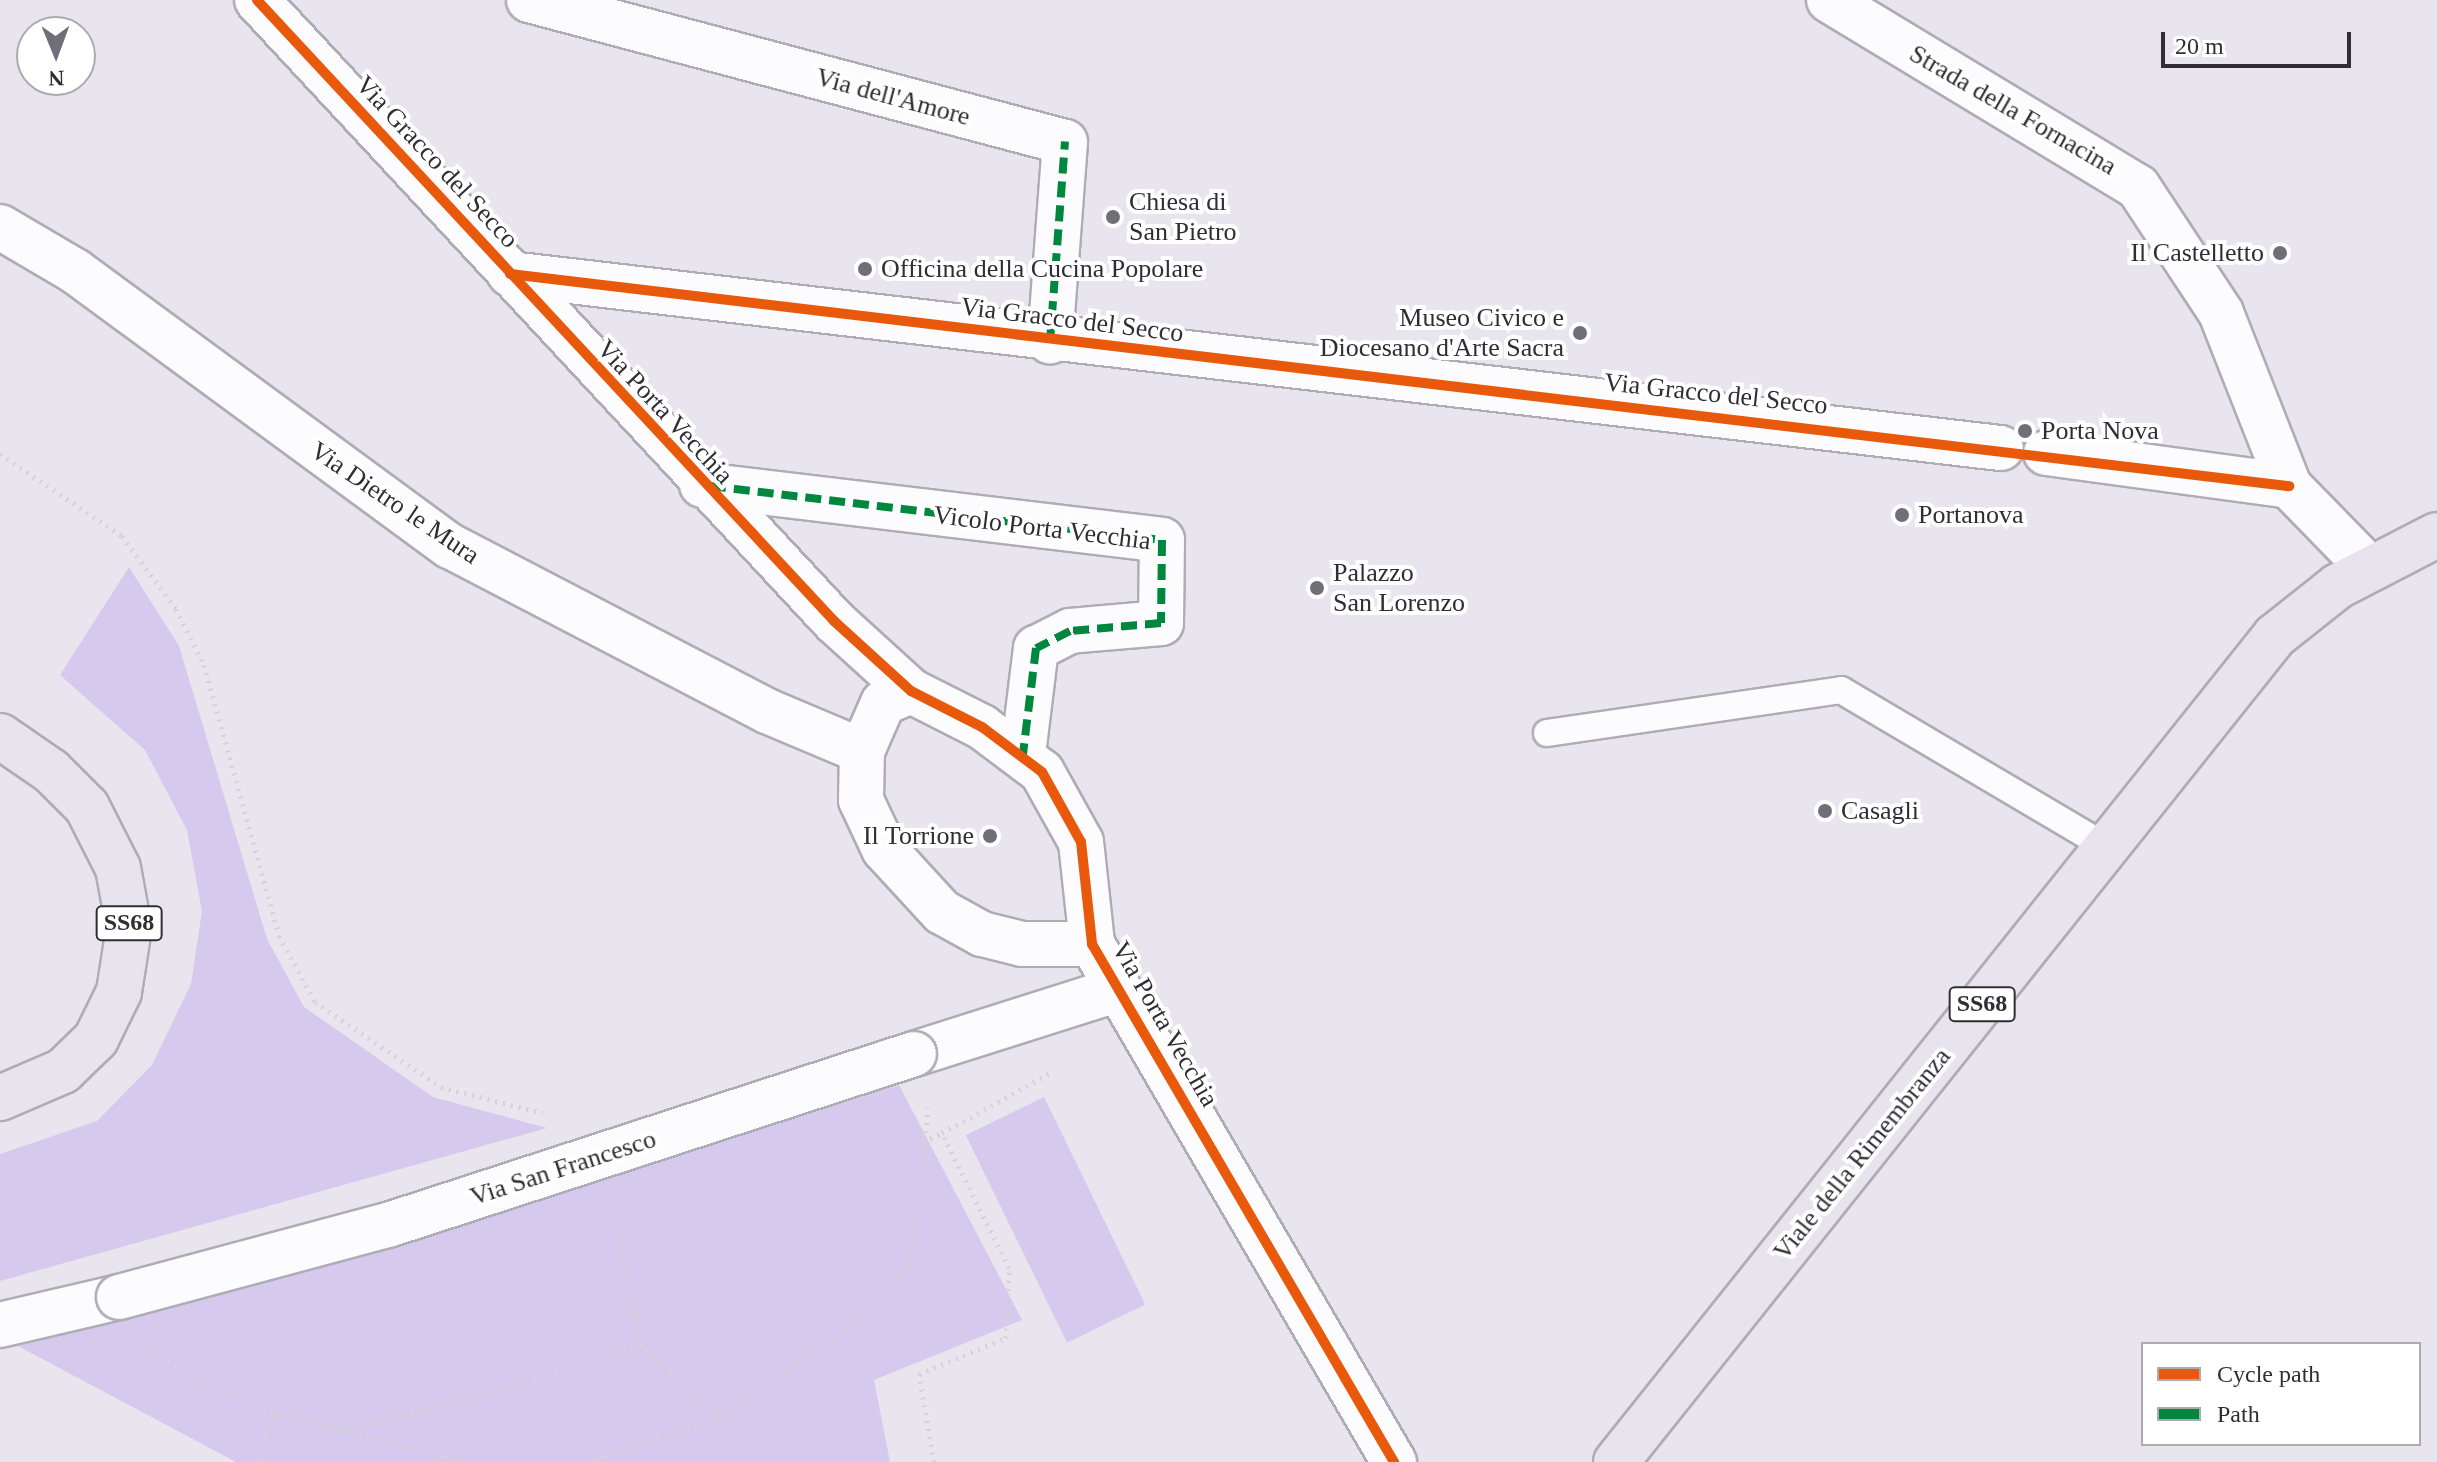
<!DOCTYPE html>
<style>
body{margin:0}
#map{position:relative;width:2437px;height:1462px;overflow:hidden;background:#e8e5ef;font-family:"Times New Roman",serif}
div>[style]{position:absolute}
.green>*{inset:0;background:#d5c9ed;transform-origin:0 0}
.path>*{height:5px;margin-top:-2.5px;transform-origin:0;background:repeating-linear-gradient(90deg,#d4d3d6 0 2px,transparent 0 8px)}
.roads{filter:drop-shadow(2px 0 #aeacb4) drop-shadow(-2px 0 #aeacb4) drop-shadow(0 2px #aeacb4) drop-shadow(0 -2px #aeacb4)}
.lane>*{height:26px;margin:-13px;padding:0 13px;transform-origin:13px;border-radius:13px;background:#fcfbfd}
.street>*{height:44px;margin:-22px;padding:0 22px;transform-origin:22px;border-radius:22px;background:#fcfbfd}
.primary>*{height:44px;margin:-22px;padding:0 22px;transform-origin:22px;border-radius:22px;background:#e8e4ed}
.bridges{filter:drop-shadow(2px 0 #aeacb4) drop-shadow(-2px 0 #aeacb4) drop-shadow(0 2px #aeacb4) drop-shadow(0 -2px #aeacb4)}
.street-bridge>*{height:44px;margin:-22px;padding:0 22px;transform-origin:22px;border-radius:22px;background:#fcfbfd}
.quiet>*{height:8px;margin-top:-4px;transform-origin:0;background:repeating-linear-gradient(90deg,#00873e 0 16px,transparent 0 24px)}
.cycleway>*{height:10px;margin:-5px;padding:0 5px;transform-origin:5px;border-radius:5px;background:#e8590c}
.dots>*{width:22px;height:22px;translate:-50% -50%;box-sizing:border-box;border:4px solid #fff;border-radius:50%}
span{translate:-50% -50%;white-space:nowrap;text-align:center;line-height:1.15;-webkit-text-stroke:8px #fff;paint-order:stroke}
.shield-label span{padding:2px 6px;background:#fff;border:2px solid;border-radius:6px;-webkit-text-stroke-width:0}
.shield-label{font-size:24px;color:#302e35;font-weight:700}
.street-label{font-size:26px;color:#302e35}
.poi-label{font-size:26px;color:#302e35}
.left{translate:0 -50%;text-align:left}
.right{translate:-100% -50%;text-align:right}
.legend{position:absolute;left:2141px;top:1342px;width:280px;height:104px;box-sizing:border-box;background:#fff;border:2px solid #acabae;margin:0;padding:10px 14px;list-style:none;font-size:24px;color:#302e35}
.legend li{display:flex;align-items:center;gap:16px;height:40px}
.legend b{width:40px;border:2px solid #acabae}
.north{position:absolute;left:16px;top:16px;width:80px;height:80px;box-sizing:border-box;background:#fff;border:2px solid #acabae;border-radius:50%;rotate:179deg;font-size:22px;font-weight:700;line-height:32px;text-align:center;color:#302e35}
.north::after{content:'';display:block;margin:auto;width:28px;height:36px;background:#706e76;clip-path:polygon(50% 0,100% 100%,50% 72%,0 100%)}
.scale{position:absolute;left:2161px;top:32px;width:190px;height:36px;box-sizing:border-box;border:4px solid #302e35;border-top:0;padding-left:10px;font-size:24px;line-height:28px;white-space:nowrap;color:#302e35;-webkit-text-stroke:6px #fff;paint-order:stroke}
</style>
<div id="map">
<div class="green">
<div style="clip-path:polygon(129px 567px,179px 646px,267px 939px,304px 1007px,433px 1097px,547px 1128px,0 1281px,0 1154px,97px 1121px,152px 1065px,191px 984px,202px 911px,187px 830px,145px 750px,60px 675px)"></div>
<div style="clip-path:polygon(899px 1085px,1022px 1320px,874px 1380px,890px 1462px,236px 1462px,18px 1346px,426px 1237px)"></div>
<div style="left:1044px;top:1097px;width:231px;height:87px;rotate:64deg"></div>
</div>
<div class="path">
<div style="left:0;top:454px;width:147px;rotate:33.9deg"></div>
<div style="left:122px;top:536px;width:91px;rotate:53.5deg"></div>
<div style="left:176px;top:609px;width:63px;rotate:63.4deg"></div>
<div style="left:204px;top:665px;width:281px;rotate:74.5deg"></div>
<div style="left:279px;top:936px;width:75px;rotate:61.4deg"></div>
<div style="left:315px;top:1002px;width:152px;rotate:34deg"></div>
<div style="left:441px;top:1087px;width:105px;rotate:14.3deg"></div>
<div style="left:923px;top:1142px;width:21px;rotate:-25deg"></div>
<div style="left:615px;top:1209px;width:138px;rotate:79.6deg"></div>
<div style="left:640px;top:1345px;width:108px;rotate:42.4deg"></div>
<div style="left:148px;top:1347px;width:68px;rotate:34.2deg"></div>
<div style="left:204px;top:1385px;width:75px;rotate:21.1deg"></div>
<div style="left:274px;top:1412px;width:199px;rotate:14.5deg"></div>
<div style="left:341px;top:1430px;width:181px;rotate:-14deg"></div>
<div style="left:517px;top:1386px;width:130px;rotate:-18.4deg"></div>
<div style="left:258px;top:1462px;width:52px;rotate:-72.3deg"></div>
<div style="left:588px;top:1462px;width:139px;rotate:-18.4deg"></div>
<div style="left:720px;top:1418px;width:177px;rotate:-35.6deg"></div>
<div style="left:864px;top:1315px;width:52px;rotate:-47.4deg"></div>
<div style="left:899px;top:1277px;width:36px;rotate:-66deg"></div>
<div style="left:914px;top:1244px;width:137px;rotate:-84.1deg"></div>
<div style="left:934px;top:1462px;width:89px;rotate:-99.7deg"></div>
<div style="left:919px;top:1374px;width:94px;rotate:-22.5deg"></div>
<div style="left:1006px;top:1338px;width:70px;rotate:-87.5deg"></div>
<div style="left:1009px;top:1268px;width:151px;rotate:-116.4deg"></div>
<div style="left:942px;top:1133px;width:128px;rotate:-29deg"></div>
</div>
<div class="roads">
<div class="lane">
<div style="left:1547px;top:733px;width:297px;rotate:-8.3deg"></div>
<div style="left:1841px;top:690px;width:310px;rotate:30.6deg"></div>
</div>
<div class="street">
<div style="left:257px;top:0;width:848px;rotate:47.1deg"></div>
<div style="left:834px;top:621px;width:104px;rotate:42.3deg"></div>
<div style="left:911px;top:691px;width:80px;rotate:26.9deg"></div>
<div style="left:982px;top:727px;width:75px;rotate:36.9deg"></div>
<div style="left:1042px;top:772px;width:80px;rotate:60.9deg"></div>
<div style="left:1081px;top:842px;width:103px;rotate:83.8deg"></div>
<div style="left:1092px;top:944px;width:600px;rotate:59.76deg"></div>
<div style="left:529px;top:0;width:554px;rotate:14.84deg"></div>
<div style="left:1065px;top:142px;width:200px;rotate:94.3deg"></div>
<div style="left:1829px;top:0;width:361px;rotate:31.2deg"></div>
<div style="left:2138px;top:187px;width:151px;rotate:56.6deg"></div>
<div style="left:2221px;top:313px;width:186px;rotate:68.5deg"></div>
<div style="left:2289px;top:486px;width:113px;rotate:45.7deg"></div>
<div style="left:0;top:227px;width:87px;rotate:30.4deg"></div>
<div style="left:75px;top:271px;width:465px;rotate:36.3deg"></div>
<div style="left:450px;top:546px;width:357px;rotate:27.5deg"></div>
<div style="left:767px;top:711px;width:103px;rotate:22.8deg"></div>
<div style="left:510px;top:274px;width:1501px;rotate:6.66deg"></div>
<div style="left:2046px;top:453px;width:245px;rotate:7.7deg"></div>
<div style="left:702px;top:485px;width:463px;rotate:6.8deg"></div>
<div style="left:1162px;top:540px;width:83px;rotate:90.7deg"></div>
<div style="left:1161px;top:623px;width:91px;rotate:175deg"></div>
<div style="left:1070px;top:631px;width:38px;rotate:153deg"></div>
<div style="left:1036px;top:648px;width:107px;rotate:97deg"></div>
<div style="left:911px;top:691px;width:30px;rotate:157deg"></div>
<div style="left:883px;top:703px;width:52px;rotate:113.6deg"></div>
<div style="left:862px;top:751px;width:49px;rotate:91.2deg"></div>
<div style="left:861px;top:800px;width:54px;rotate:64.9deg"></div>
<div style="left:884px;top:849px;width:86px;rotate:47.4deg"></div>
<div style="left:942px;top:912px;width:46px;rotate:28.8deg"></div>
<div style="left:982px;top:934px;width:41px;rotate:14deg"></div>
<div style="left:1022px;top:944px;width:70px"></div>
<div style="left:914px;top:1054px;width:215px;rotate:-17.6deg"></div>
<div style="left:0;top:1325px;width:122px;rotate:-13.2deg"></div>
</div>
<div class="primary">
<div style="left:0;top:736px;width:62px;rotate:34.5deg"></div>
<div style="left:51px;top:771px;width:51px;rotate:45deg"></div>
<div style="left:87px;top:807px;width:68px;rotate:63.1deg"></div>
<div style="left:118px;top:868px;width:61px;rotate:79.6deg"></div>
<div style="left:129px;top:928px;width:65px;rotate:98.9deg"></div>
<div style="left:119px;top:992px;width:52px;rotate:116.1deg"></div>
<div style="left:96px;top:1039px;width:46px;rotate:135.9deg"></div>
<div style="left:63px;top:1071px;width:69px;rotate:156.8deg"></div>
<div style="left:1616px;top:1462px;width:1057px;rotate:-51.42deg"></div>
<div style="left:2275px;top:636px;width:80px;rotate:-38.4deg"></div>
<div style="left:2338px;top:586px;width:111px;rotate:-27.3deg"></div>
</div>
</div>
<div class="bridges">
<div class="street-bridge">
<div style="left:119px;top:1297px;width:278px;rotate:-15deg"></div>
<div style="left:388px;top:1225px;width:553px;rotate:-18.01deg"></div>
</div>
</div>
<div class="quiet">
<div style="left:1050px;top:341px;width:200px;rotate:-85.7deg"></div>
<div style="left:710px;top:486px;width:455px;rotate:6.8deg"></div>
<div style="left:1162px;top:540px;width:83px;rotate:90.7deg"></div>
<div style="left:1161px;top:623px;width:91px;rotate:175deg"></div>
<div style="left:1070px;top:631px;width:38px;rotate:153deg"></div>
<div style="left:1036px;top:648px;width:107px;rotate:97deg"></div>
</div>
<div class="cycleway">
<div style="left:257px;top:0;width:848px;rotate:47.1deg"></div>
<div style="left:834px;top:621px;width:104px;rotate:42.3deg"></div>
<div style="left:911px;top:691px;width:80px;rotate:26.9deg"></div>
<div style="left:982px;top:727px;width:75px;rotate:36.9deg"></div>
<div style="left:1042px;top:772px;width:80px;rotate:60.9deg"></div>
<div style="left:1081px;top:842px;width:103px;rotate:83.8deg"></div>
<div style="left:1092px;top:944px;width:600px;rotate:59.76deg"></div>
<div style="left:510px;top:274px;width:1792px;rotate:6.8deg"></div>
</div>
<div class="dots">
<div style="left:1113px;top:217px;background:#706e76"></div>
<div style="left:2280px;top:253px;background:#706e76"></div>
<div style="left:865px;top:269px;background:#706e76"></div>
<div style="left:1580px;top:333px;background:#706e76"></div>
<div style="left:2025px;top:431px;background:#706e76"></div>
<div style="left:1902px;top:515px;background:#706e76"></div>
<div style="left:1317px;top:588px;background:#706e76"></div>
<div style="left:1825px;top:811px;background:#706e76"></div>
<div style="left:990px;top:836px;background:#706e76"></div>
</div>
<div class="shield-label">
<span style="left:129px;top:923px">SS68</span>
<span style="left:1982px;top:1004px">SS68</span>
</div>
<div class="street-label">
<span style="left:893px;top:97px;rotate:15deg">Via dell'Amore</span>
<span style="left:2013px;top:110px;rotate:30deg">Strada della Fornacina</span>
<span style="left:437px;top:162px;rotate:47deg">Via Gracco del Secco</span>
<span style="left:1072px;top:320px;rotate:7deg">Via Gracco del Secco</span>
<span style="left:1716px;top:394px;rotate:6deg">Via Gracco del Secco</span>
<span style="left:665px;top:412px;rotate:47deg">Via Porta Vecchia</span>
<span style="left:395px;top:503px;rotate:34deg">Via Dietro le Mura</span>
<span style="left:1042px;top:528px;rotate:7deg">Vicolo Porta Vecchia</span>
<span style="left:1165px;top:1024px;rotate:60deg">Via Porta Vecchia</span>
<span style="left:1862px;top:1154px;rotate:-51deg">Viale della Rimembranza</span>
<span style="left:563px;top:1168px;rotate:-18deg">Via San Francesco</span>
</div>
<div class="poi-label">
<span class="left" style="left:1129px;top:217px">Chiesa di<br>San Pietro</span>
<span class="right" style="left:2264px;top:253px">Il Castelletto</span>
<span class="left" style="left:881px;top:269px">Officina della Cucina Popolare</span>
<span class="right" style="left:1564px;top:333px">Museo Civico e<br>Diocesano d'Arte Sacra</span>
<span class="left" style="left:2041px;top:431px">Porta Nova</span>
<span class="left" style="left:1918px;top:515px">Portanova</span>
<span class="left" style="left:1333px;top:588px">Palazzo<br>San Lorenzo</span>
<span class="left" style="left:1841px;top:811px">Casagli</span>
<span class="right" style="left:974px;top:836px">Il Torrione</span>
</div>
<ul class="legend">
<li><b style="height:10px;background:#e8590c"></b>Cycle path</li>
<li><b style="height:10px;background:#00873e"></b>Path</li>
</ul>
<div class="north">N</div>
<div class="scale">20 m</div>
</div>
